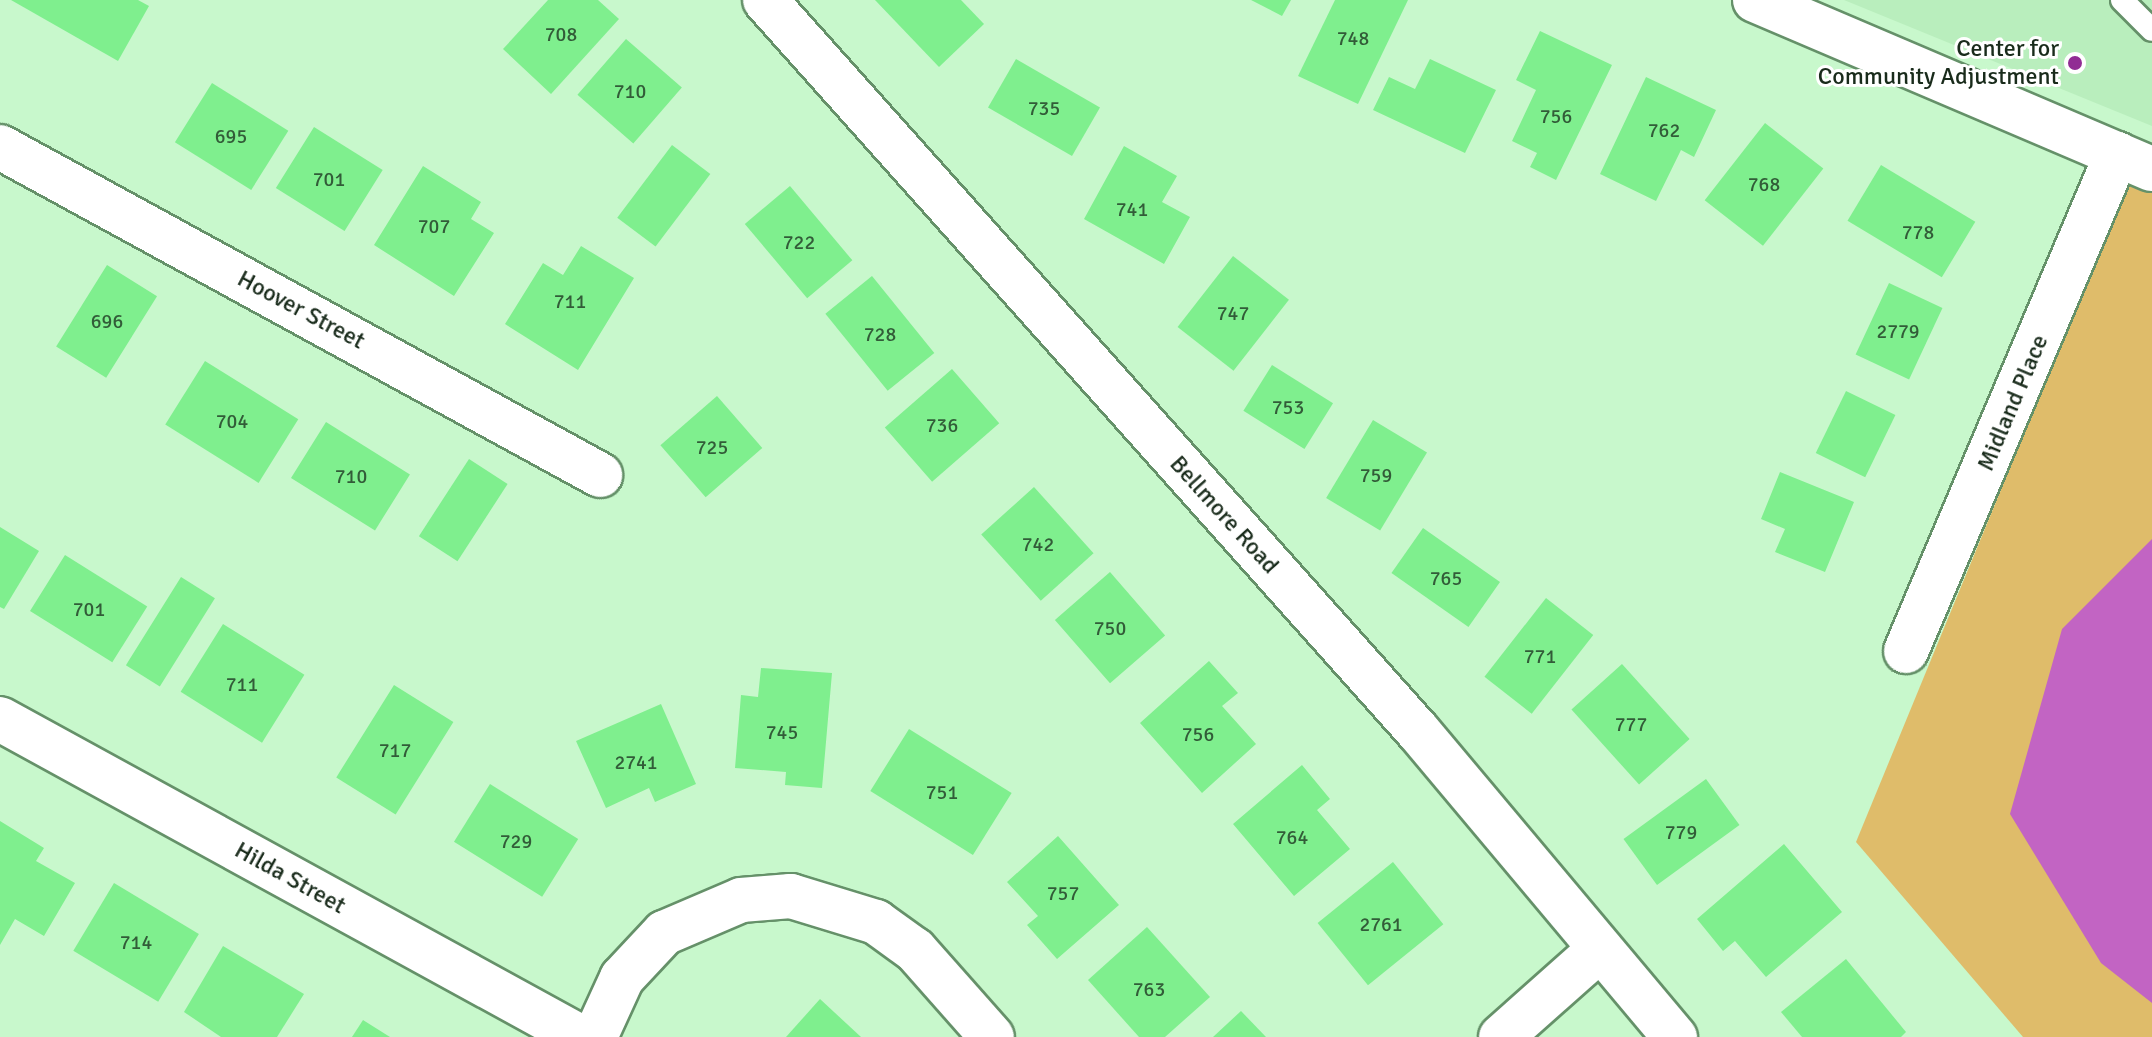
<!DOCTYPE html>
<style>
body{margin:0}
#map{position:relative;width:2152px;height:1037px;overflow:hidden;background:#c8f8cc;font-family:Signika,sans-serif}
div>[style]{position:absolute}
.built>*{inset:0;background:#b9eebd}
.green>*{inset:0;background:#dfbc6a}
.water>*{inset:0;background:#c264c3}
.building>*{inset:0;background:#7fef8e;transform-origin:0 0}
.roads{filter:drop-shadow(2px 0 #659169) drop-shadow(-2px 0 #659169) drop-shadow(0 2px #659169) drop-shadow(0 -2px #659169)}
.lane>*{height:22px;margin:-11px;padding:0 11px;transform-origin:11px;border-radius:11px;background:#fff}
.street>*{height:44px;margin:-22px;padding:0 22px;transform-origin:22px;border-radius:22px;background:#fff}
.secondary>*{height:44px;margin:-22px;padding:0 22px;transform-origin:22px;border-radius:22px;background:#fff}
.dots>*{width:22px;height:22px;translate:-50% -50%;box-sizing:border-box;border:4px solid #fff;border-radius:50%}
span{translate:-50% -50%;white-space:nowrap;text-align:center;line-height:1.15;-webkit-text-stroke:6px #fff;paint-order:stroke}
.number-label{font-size:20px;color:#325c38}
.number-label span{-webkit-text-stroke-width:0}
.poi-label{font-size:24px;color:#192b1b}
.right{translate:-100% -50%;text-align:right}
.street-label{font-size:24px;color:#192b1b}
</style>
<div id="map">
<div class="built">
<div style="clip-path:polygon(1844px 0,2152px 0,2152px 126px)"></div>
</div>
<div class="green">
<div style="clip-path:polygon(2128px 181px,2152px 191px,2152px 1037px,2023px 1037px,1856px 842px)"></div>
</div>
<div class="water">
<div style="clip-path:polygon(2152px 539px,2152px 1003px,2101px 963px,2010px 814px,2062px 629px)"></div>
</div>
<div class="building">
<div style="clip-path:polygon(11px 0,138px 0,149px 6px,118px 61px)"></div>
<div style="clip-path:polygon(548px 0,598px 0,619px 19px,551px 94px,503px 49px)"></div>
<div style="clip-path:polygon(875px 0,961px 0,984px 24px,939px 67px)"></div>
<div style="clip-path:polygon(1251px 0,1291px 0,1282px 16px)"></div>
<div style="clip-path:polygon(1335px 0,1408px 0,1358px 104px,1298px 76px)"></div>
<div style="clip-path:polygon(1540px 31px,1612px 65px,1556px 180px,1530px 167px,1537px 153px,1512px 141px,1536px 90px,1516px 80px)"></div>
<div style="left:626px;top:39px;width:74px;height:74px;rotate:41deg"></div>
<div style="left:1016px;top:59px;width:97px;height:56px;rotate:30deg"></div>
<div style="clip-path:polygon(1430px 59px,1496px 90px,1465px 153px,1373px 110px,1389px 77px,1415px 89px)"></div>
<div style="clip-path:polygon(1646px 77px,1716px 110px,1694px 157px,1681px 150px,1656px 201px,1600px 174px)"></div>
<div style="left:212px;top:83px;width:90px;height:70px;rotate:32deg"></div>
<div style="left:1765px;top:123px;width:74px;height:98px;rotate:38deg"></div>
<div style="left:314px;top:127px;width:81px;height:72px;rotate:32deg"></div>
<div style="left:672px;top:145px;width:48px;height:91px;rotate:37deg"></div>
<div style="clip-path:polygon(1124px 146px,1177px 176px,1162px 202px,1190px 217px,1164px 264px,1084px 219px)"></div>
<div style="left:1881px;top:165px;width:110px;height:65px;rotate:31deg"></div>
<div style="clip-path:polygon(423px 166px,481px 202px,471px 219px,494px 233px,454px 296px,374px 245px)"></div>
<div style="left:790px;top:186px;width:97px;height:59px;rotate:50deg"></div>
<div style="clip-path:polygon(581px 246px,634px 278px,578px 370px,505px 324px,543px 263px,563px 275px)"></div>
<div style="left:1233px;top:256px;width:71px;height:90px;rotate:38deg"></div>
<div style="left:107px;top:265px;width:59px;height:96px;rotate:32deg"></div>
<div style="left:872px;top:276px;width:99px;height:60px;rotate:51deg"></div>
<div style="left:1889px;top:283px;width:59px;height:79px;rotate:25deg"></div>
<div style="left:205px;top:361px;width:110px;height:75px;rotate:32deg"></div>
<div style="left:1272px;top:365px;width:72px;height:54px;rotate:32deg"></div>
<div style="left:952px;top:369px;width:72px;height:89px;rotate:49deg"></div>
<div style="left:1846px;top:391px;width:55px;height:69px;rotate:26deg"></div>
<div style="left:717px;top:396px;width:69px;height:75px;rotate:49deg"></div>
<div style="left:1373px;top:420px;width:63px;height:91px;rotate:31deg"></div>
<div style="left:326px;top:422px;width:99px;height:66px;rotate:32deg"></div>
<div style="left:469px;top:459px;width:46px;height:92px;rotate:33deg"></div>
<div style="clip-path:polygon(1780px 472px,1854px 502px,1825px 572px,1775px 552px,1785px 529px,1761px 519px)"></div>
<div style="left:1034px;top:487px;width:89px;height:71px;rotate:48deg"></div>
<div style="clip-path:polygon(0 527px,39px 551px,4px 609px,0 607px)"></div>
<div style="left:1423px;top:528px;width:94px;height:55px;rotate:35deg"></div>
<div style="left:65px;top:555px;width:97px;height:66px;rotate:32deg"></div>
<div style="left:1110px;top:572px;width:84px;height:73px;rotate:49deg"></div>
<div style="left:181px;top:577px;width:40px;height:104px;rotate:32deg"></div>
<div style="left:1546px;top:598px;width:60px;height:100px;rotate:38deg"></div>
<div style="left:223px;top:624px;width:96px;height:80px;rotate:32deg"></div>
<div style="clip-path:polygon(1209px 661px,1238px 693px,1222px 706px,1256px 744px,1202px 793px,1140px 723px)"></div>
<div style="left:1622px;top:664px;width:101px;height:68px;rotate:48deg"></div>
<div style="clip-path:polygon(761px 668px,832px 673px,822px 788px,785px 785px,786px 772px,735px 768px,741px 695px,758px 697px)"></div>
<div style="left:394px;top:685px;width:70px;height:109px;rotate:32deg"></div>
<div style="clip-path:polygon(661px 704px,696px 784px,655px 802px,649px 788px,606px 808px,576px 741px)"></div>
<div style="left:909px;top:729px;width:121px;height:73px;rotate:32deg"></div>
<div style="clip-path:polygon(1302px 765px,1330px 799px,1317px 810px,1350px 849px,1294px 896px,1233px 824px)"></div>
<div style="left:1706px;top:779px;width:57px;height:102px;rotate:54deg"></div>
<div style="left:490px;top:784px;width:104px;height:68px;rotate:32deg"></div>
<div style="clip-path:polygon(0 821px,44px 848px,36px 861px,75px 883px,44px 936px,15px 919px,0 945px)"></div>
<div style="clip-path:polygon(1058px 836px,1119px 905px,1057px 959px,1027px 925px,1038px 916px,1007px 882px)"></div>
<div style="clip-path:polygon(1784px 844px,1842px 912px,1766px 977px,1735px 941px,1723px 951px,1697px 919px)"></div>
<div style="left:1393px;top:862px;width:80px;height:97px;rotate:51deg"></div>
<div style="left:114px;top:883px;width:99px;height:79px;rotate:31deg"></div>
<div style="clip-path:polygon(1147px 927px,1210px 997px,1165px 1037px,1139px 1037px,1088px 980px)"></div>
<div style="clip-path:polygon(223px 946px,304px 994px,277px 1037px,221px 1037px,184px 1012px)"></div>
<div style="clip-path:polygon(1846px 959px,1906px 1032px,1901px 1037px,1802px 1037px,1781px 1012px)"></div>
<div style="clip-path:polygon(820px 999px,861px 1037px,786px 1037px)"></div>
<div style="clip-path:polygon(1241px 1011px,1266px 1037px,1213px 1037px)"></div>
<div style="clip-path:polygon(363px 1020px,390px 1037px,352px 1037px)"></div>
</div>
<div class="roads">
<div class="lane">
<div style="left:2122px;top:0;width:42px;rotate:45deg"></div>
</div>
<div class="street">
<div style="left:1755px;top:0;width:431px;rotate:23.1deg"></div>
<div style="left:0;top:147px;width:684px;rotate:28.66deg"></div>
<div style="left:1906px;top:651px;width:540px;rotate:-67deg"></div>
<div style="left:0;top:719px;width:661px;rotate:28.73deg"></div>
<div style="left:595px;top:1037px;width:65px;rotate:-65.4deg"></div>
<div style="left:622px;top:978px;width:62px;rotate:-47deg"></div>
<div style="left:664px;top:933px;width:84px;rotate:-23.2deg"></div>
<div style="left:741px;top:900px;width:50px;rotate:-4.6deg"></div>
<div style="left:791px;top:896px;width:89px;rotate:17deg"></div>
<div style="left:876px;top:922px;width:48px;rotate:35.7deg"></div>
<div style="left:915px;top:950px;width:116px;rotate:48.5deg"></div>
<div style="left:1501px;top:1037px;width:132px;rotate:-41.6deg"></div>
</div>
<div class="secondary">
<div style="left:765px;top:0;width:980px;rotate:48.23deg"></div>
<div style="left:1418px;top:731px;width:400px;rotate:50deg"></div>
</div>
</div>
<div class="dots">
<div style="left:2075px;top:63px;background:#912d94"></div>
</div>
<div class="number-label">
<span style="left:561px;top:34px">708</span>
<span style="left:1353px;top:38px">748</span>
<span style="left:630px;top:91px">710</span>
<span style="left:1044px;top:108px">735</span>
<span style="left:1556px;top:116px">756</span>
<span style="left:1664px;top:130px">762</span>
<span style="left:231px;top:136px">695</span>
<span style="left:329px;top:179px">701</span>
<span style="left:1764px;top:184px">768</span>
<span style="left:1132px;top:209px">741</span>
<span style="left:434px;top:226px">707</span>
<span style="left:1918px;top:232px">778</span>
<span style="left:799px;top:242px">722</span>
<span style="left:570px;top:301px">711</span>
<span style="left:1233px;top:313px">747</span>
<span style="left:107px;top:321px">696</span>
<span style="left:1898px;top:331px">2779</span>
<span style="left:880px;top:334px">728</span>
<span style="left:1288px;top:407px">753</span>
<span style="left:232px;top:421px">704</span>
<span style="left:942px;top:425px">736</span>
<span style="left:712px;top:447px">725</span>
<span style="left:1376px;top:475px">759</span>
<span style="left:351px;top:476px">710</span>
<span style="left:1038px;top:544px">742</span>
<span style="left:1446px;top:578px">765</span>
<span style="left:89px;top:609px">701</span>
<span style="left:1110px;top:628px">750</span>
<span style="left:1540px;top:656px">771</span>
<span style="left:242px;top:684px">711</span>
<span style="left:1631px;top:724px">777</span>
<span style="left:782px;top:732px">745</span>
<span style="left:1198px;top:734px">756</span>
<span style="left:395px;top:750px">717</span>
<span style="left:636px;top:762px">2741</span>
<span style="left:942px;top:792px">751</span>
<span style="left:1681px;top:832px">779</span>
<span style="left:1292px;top:837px">764</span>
<span style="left:516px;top:841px">729</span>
<span style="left:1063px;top:893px">757</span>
<span style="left:1381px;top:924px">2761</span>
<span style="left:136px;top:942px">714</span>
<span style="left:1149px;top:989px">763</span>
</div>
<div class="poi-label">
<span class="right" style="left:2059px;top:63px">Center for<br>Community Adjustment</span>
</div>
<div class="street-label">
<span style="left:301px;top:310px;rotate:28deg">Hoover Street</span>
<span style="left:2013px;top:403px;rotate:-67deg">Midland Place</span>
<span style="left:1224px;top:515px;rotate:48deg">Bellmore Road</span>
<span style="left:290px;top:878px;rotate:29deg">Hilda Street</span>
</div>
</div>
